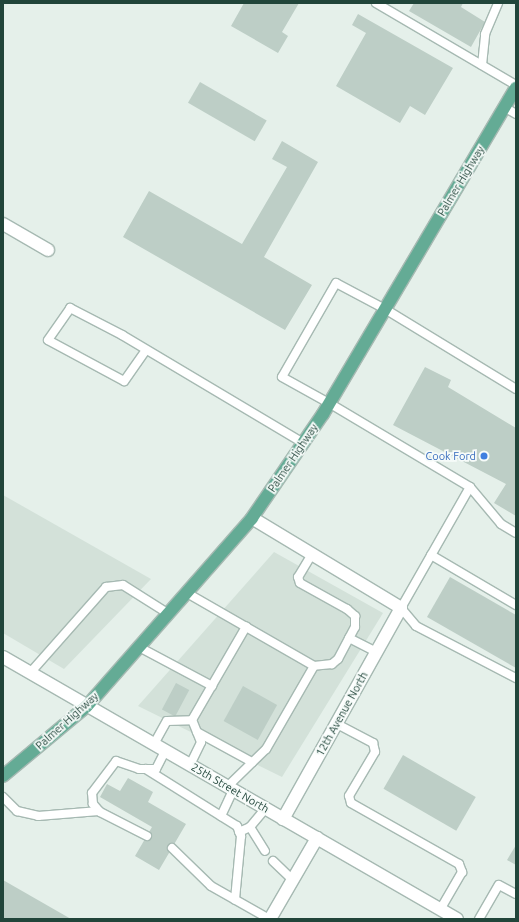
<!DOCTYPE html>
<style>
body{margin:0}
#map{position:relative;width:519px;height:922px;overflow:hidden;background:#e5f0ea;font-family:Ubuntu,sans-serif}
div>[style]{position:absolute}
.built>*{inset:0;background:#d3e1d9}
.building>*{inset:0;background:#bdcec6;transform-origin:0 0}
.roads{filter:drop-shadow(1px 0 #a6b9b2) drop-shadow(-1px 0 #a6b9b2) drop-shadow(0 1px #a6b9b2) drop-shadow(0 -1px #a6b9b2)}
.lane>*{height:8px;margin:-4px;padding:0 4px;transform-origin:4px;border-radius:4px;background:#fff}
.street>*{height:12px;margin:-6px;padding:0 6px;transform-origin:6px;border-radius:6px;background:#fff}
.secondary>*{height:12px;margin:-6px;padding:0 6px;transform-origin:6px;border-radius:6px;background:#fff}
.primary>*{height:12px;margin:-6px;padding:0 6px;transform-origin:6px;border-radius:6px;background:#64ab95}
.dots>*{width:11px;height:11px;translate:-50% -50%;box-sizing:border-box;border:2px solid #f6fbf9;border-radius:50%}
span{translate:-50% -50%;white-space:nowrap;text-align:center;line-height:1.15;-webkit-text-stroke:3.5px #f6fbf9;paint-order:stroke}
.street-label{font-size:11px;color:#21453a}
.shop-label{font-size:11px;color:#366cbe}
.right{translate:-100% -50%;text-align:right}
.frame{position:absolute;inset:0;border:4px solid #21453a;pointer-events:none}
</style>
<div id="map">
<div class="built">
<div style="clip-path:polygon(3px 495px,151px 579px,64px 669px,3px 633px)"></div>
<div style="clip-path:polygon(274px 552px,383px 613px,282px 777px,138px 706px)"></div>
</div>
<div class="building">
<div style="clip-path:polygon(244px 3px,299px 3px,282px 32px,288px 36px,278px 53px,231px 26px)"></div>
<div style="clip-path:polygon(414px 3px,463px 3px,461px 7px,485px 22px,471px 47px,409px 11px)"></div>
<div style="clip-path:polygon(358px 14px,453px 68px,425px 115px,410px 106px,400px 123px,336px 86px,366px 33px,352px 25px)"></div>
<div style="left:200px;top:82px;width:77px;height:24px;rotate:30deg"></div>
<div style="clip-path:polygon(282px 141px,318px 162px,264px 257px,312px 285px,285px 330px,123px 237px,149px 191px,242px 244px,287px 167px,272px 159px)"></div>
<div style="clip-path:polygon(425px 367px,451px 380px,448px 387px,516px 428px,516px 516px,494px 503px,506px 484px,393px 425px)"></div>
<div style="clip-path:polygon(450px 577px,516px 615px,516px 668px,427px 617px)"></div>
<div style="left:176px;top:683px;width:15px;height:30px;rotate:28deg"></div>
<div style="left:243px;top:686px;width:39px;height:40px;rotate:29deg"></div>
<div style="left:403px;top:755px;width:84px;height:39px;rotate:30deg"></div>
<div style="clip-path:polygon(128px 778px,153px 792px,148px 802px,186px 824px,159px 870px,135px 856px,152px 827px,100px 797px,107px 784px,120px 791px)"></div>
<div style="clip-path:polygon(516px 845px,516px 865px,507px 860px)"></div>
<div style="clip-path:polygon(3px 880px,71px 919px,3px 919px)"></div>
</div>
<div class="roads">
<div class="lane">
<div style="left:376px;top:3px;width:162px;rotate:30.4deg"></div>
<div style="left:482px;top:65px;width:31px;rotate:-84deg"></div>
<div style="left:485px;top:34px;width:34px;rotate:-67deg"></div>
<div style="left:504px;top:107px;width:14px;rotate:30deg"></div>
<div style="left:146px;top:350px;width:38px;rotate:125deg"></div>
<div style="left:124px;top:381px;width:86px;rotate:-151.7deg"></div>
<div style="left:48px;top:340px;width:39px;rotate:-55deg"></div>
<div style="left:70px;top:308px;width:59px;rotate:27.4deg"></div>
<div style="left:122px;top:335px;width:211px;rotate:30.8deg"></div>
<div style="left:516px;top:389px;width:153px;rotate:-148.6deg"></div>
<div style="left:385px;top:309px;width:55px;rotate:-152deg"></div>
<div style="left:336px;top:283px;width:108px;rotate:119.9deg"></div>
<div style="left:282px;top:377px;width:54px;rotate:29deg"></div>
<div style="left:329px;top:403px;width:164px;rotate:30.8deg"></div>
<div style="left:470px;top:487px;width:48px;rotate:50deg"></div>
<div style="left:501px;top:524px;width:17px;rotate:31deg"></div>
<div style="left:470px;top:487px;width:139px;rotate:119.7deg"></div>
<div style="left:401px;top:608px;width:23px;rotate:50deg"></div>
<div style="left:416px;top:626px;width:113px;rotate:27.5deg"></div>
<div style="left:312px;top:554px;width:27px;rotate:121deg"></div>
<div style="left:298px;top:577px;width:6px;rotate:72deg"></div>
<div style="left:300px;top:583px;width:54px;rotate:29deg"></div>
<div style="left:347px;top:609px;width:11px;rotate:41deg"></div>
<div style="left:355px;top:616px;width:11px;rotate:90deg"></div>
<div style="left:355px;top:627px;width:36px;rotate:118deg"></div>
<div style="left:338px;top:659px;width:8px;rotate:140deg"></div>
<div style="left:332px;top:664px;width:18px;rotate:174deg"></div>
<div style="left:431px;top:555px;width:99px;rotate:30.5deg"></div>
<div style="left:187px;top:593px;width:146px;rotate:29.9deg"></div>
<div style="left:314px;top:666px;width:96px;rotate:120deg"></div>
<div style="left:266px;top:749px;width:54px;rotate:135.7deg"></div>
<div style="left:349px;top:638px;width:30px;rotate:27deg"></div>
<div style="left:139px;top:647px;width:83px;rotate:28.1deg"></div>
<div style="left:30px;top:673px;width:115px;rotate:-48.5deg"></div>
<div style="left:106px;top:587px;width:17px;rotate:-7deg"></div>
<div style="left:123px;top:585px;width:54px;rotate:32.2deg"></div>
<div style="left:337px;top:724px;width:41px;rotate:27.8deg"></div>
<div style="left:373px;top:743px;width:9px;rotate:77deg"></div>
<div style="left:375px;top:752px;width:51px;rotate:120.6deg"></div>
<div style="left:349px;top:796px;width:7px;rotate:74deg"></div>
<div style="left:351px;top:803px;width:124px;rotate:29.5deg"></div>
<div style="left:459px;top:864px;width:9px;rotate:69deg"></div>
<div style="left:462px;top:872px;width:44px;rotate:120.1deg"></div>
<div style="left:197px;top:732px;width:63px;rotate:28.6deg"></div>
<div style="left:154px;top:744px;width:26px;rotate:-61deg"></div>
<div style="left:167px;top:721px;width:25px;rotate:-2deg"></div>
<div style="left:190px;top:765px;width:25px;rotate:-64deg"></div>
<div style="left:201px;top:742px;width:24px;rotate:-112deg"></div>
<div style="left:192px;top:720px;width:108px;rotate:-59.9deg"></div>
<div style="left:146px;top:769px;width:107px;rotate:32.1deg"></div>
<div style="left:237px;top:826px;width:11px;rotate:68deg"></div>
<div style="left:241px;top:836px;width:64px;rotate:95.4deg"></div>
<div style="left:3px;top:797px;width:20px;rotate:45deg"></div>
<div style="left:17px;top:811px;width:22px;rotate:13deg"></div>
<div style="left:38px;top:816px;width:61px;rotate:-4.7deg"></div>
<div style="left:221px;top:816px;width:29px;rotate:-65deg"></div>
<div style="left:250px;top:827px;width:28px;rotate:58deg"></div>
<div style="left:239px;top:832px;width:12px;rotate:-24deg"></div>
<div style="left:250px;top:827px;width:23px;rotate:-50deg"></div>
<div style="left:147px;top:836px;width:53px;rotate:-152.9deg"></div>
<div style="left:100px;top:812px;width:11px;rotate:-131deg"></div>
<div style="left:93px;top:804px;width:11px;rotate:-95deg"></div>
<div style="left:92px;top:793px;width:40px;rotate:-53deg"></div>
<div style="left:116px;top:761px;width:24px;rotate:19deg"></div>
<div style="left:139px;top:769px;width:17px"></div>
<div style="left:156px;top:769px;width:20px;rotate:-63deg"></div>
<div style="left:172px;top:848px;width:54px;rotate:44.3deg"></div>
<div style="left:211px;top:886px;width:67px;rotate:29.6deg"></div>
<div style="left:273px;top:861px;width:28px;rotate:44deg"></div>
<div style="left:479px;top:919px;width:39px;rotate:-60deg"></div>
<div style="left:499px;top:885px;width:19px;rotate:28deg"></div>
</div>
<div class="street">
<div style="left:3px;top:224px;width:52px;rotate:30deg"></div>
<div style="left:252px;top:518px;width:174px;rotate:31.1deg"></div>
<div style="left:401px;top:608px;width:242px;rotate:119.2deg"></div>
<div style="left:270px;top:919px;width:94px;rotate:-59.9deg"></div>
</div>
<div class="secondary">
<div style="left:3px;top:657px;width:524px;rotate:29.99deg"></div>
</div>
<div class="primary">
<div style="left:3px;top:776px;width:109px;rotate:-39.8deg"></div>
<div style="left:87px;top:706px;width:250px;rotate:-48.7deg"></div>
<div style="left:252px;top:518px;width:126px;rotate:-55.7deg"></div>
<div style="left:323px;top:414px;width:379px;rotate:-59.4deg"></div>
</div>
</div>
<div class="dots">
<div style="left:484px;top:456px;background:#3f7fe0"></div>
</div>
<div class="street-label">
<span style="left:461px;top:181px;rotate:-59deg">Palmer Highway</span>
<span style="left:293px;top:458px;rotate:-56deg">Palmer Highway</span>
<span style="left:342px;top:714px;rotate:-61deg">12th Avenue North</span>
<span style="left:67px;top:721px;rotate:-42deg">Palmer Highway</span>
<span style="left:230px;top:788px;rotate:30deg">25th Street North</span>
</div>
<div class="shop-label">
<span class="right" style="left:476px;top:456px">Cook Ford</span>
</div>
<div class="frame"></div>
</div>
